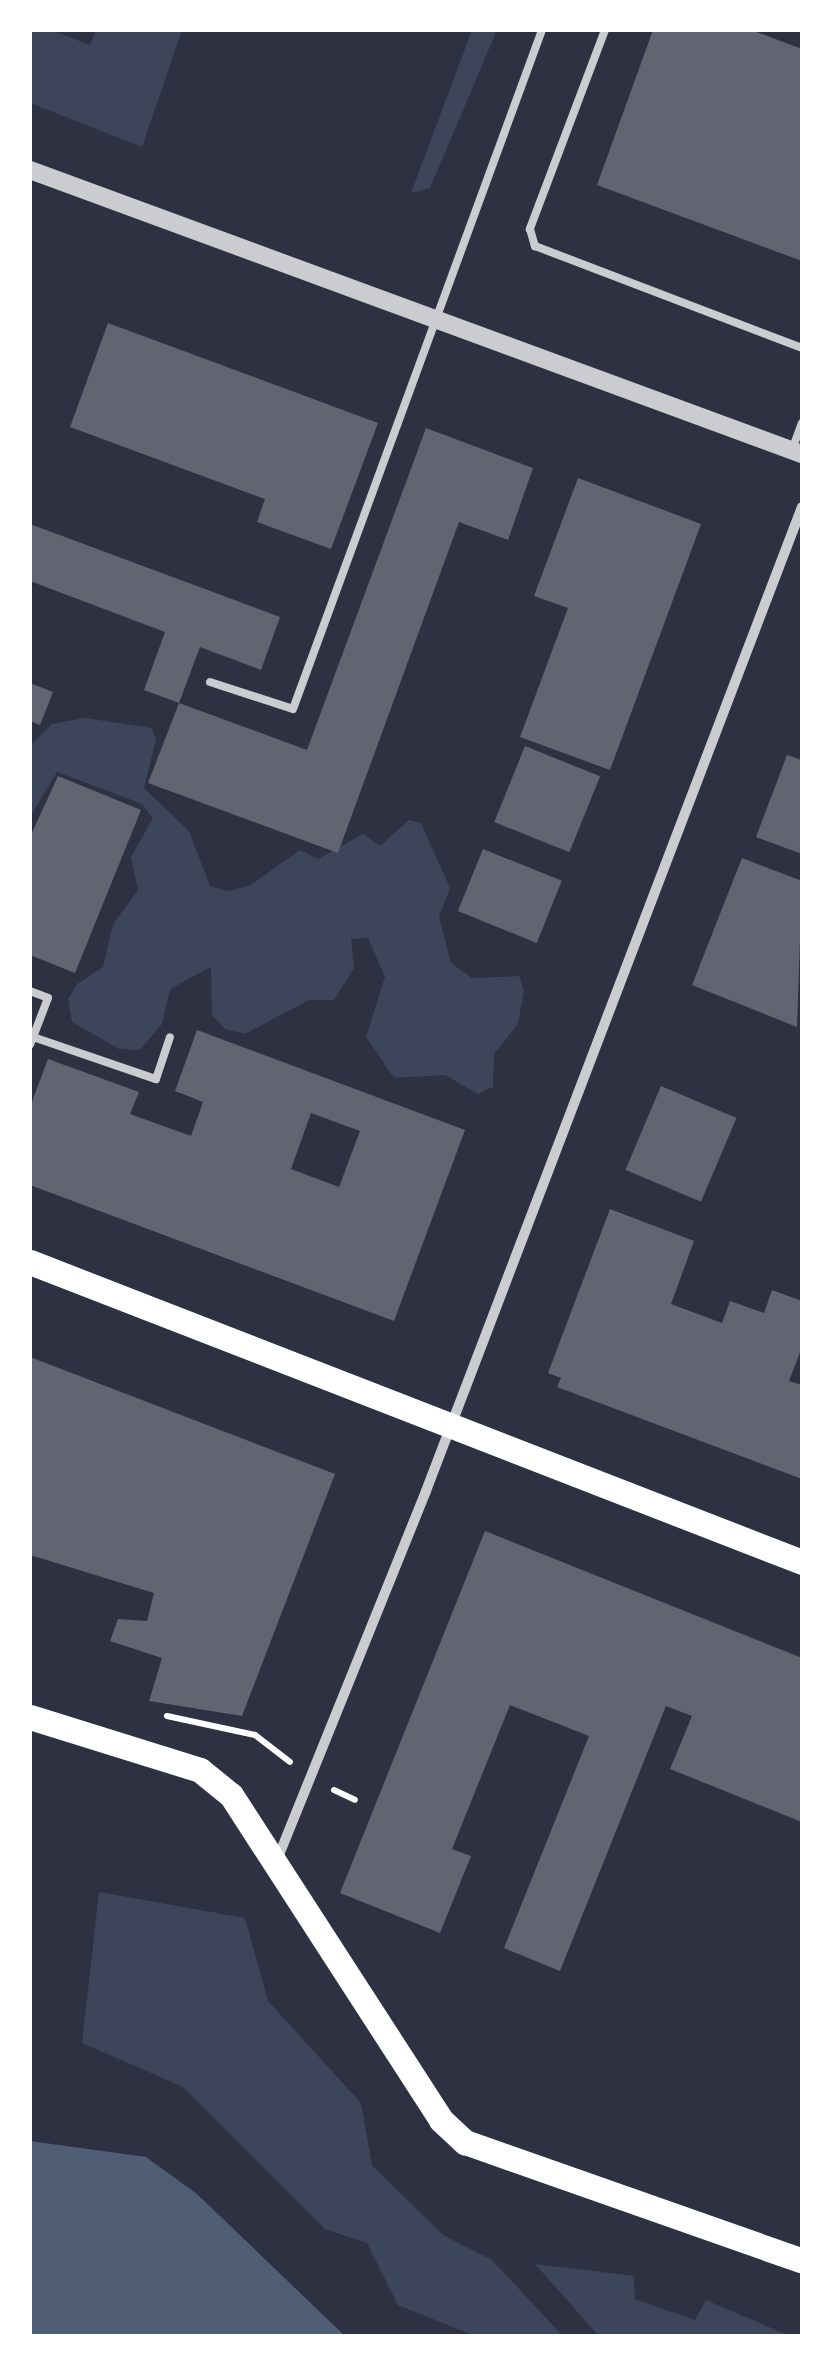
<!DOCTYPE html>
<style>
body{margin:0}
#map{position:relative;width:832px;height:2366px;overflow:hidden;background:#2d3142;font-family:"Sofia Sans Condensed",sans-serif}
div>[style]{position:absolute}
.green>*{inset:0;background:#3c4559}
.water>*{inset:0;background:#4f5d75}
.building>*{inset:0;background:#626471;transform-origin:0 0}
.path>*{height:6px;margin:-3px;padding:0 3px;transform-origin:3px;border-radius:3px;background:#fff}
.service>*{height:8px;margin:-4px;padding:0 4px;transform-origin:4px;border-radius:4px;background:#caccd0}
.minor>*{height:10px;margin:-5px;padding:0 5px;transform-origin:5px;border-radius:5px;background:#caccd0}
.tertiary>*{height:18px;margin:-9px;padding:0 9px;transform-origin:9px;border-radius:9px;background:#caccd0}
.primary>*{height:25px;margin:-12.5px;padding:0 12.5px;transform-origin:12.5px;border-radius:12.5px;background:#fff}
span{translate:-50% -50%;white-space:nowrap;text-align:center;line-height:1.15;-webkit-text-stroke:10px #fff;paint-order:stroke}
.frame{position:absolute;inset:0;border:32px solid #fff;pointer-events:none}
</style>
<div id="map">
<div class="green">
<div style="clip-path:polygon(30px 30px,51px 30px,90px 45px,96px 30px,182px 30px,142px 147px,30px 103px)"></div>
<div style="clip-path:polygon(472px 30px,497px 30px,430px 188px,411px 193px)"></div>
<div style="clip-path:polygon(85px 718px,152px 728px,156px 740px,144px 788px,189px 831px,210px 886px,228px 891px,251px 885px,300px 850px,318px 859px,363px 834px,380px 846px,409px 820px,421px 823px,450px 888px,439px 917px,451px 963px,472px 978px,519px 976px,524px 990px,518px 1024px,494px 1054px,493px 1087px,478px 1094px,445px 1075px,394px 1078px,366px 1037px,385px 977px,368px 938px,351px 939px,354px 968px,334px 1000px,309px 1000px,245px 1034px,225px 1029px,212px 1015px,211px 967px,170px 989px,162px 1024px,140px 1050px,119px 1049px,72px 1022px,68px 999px,77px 984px,103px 967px,113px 924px,138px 890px,131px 857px,153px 818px,142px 804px,57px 772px,30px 817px,30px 746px,52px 724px)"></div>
<div style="clip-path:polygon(99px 1892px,245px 1918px,268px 2001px,361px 2103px,372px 2165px,443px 2235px,492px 2260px,563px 2336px,475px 2336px,398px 2305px,367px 2243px,325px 2229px,183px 2087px,82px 2043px)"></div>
<div style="clip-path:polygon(535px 2264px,634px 2276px,635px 2299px,695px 2320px,706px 2300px,790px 2336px,599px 2336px)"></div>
</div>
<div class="water">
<div style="clip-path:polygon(30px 2141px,146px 2157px,197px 2194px,345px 2336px,30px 2336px)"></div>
</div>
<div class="building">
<div style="clip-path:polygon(653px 30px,751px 30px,802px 49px,802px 261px,597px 185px)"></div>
<div style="clip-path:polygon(108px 323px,378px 423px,331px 549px,257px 522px,265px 499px,70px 427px)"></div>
<div style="clip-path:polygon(426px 428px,533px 468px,508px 540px,459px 522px,338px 853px,148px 783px,179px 703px,144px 690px,165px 632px,30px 581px,30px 524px,280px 617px,261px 670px,200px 647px,179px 703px,307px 750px)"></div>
<div style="clip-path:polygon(578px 478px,701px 524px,610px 770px,520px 737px,568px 608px,534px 596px)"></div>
<div style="clip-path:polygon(30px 683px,53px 692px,40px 725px,30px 721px)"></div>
<div style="left:525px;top:746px;width:81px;height:82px;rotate:22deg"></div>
<div style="clip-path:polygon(787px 755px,802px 760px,802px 854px,756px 837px)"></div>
<div style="clip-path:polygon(58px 776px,141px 810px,75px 973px,30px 955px,30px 837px)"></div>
<div style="left:483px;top:849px;width:85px;height:67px;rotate:22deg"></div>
<div style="clip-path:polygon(742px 858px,802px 881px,797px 1027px,692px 985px)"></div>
<div style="clip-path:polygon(evenodd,197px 1030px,465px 1130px,394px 1321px,30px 1185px,30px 1107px,48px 1059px,139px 1092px,130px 1114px,191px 1136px,203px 1102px,175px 1091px,197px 1030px,311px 1113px,360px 1131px,339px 1187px,291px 1169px,311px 1113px)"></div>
<div style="left:661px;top:1086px;width:82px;height:91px;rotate:23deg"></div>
<div style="clip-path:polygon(610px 1209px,694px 1241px,671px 1304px,722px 1323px,730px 1301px,764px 1313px,772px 1290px,802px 1301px,802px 1347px,789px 1381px,802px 1385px,802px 1479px,557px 1387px,561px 1378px,548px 1373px)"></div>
<div style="clip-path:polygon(30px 1357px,335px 1474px,242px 1716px,149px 1701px,162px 1658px,110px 1641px,118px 1619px,147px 1621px,154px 1593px,30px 1555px)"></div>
<div style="clip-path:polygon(485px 1531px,802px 1658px,802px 1822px,670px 1769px,692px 1716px,666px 1706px,560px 1971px,504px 1948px,589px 1736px,510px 1705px,452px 1849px,471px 1856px,440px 1933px,340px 1893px)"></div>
</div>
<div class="path">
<div style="left:167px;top:1716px;width:90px;rotate:12.2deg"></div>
<div style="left:255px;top:1735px;width:44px;rotate:37.6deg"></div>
<div style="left:334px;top:1790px;width:23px;rotate:25deg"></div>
</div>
<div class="service">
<div style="left:605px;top:30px;width:213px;rotate:110.7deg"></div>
<div style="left:530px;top:229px;width:18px;rotate:74deg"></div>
<div style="left:535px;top:246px;width:286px;rotate:20.9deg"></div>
<div style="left:792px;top:450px;width:29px;rotate:-70deg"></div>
<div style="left:210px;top:682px;width:87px;rotate:18deg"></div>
<div style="left:293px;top:709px;width:723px;rotate:-69.86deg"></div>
<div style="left:30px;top:991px;width:19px;rotate:21deg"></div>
<div style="left:48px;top:998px;width:50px;rotate:111deg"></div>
<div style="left:33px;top:1037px;width:130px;rotate:18.9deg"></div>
<div style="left:156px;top:1079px;width:44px;rotate:-71.6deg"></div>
</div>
<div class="minor">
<div style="left:277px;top:1860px;width:398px;rotate:-68deg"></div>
<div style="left:426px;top:1491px;width:1053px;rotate:-69.09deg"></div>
</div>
<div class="tertiary">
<div style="left:30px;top:170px;width:823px;rotate:20.2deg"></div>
</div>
<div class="primary">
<div style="left:30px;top:1262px;width:828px;rotate:21.24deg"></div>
<div style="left:30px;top:1717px;width:178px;rotate:17.3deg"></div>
<div style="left:200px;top:1770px;width:40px;rotate:39deg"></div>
<div style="left:231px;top:1795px;width:387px;rotate:57.1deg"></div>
<div style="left:441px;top:2120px;width:33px;rotate:43deg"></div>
<div style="left:465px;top:2142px;width:357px;rotate:19.4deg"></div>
</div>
<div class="frame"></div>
</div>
